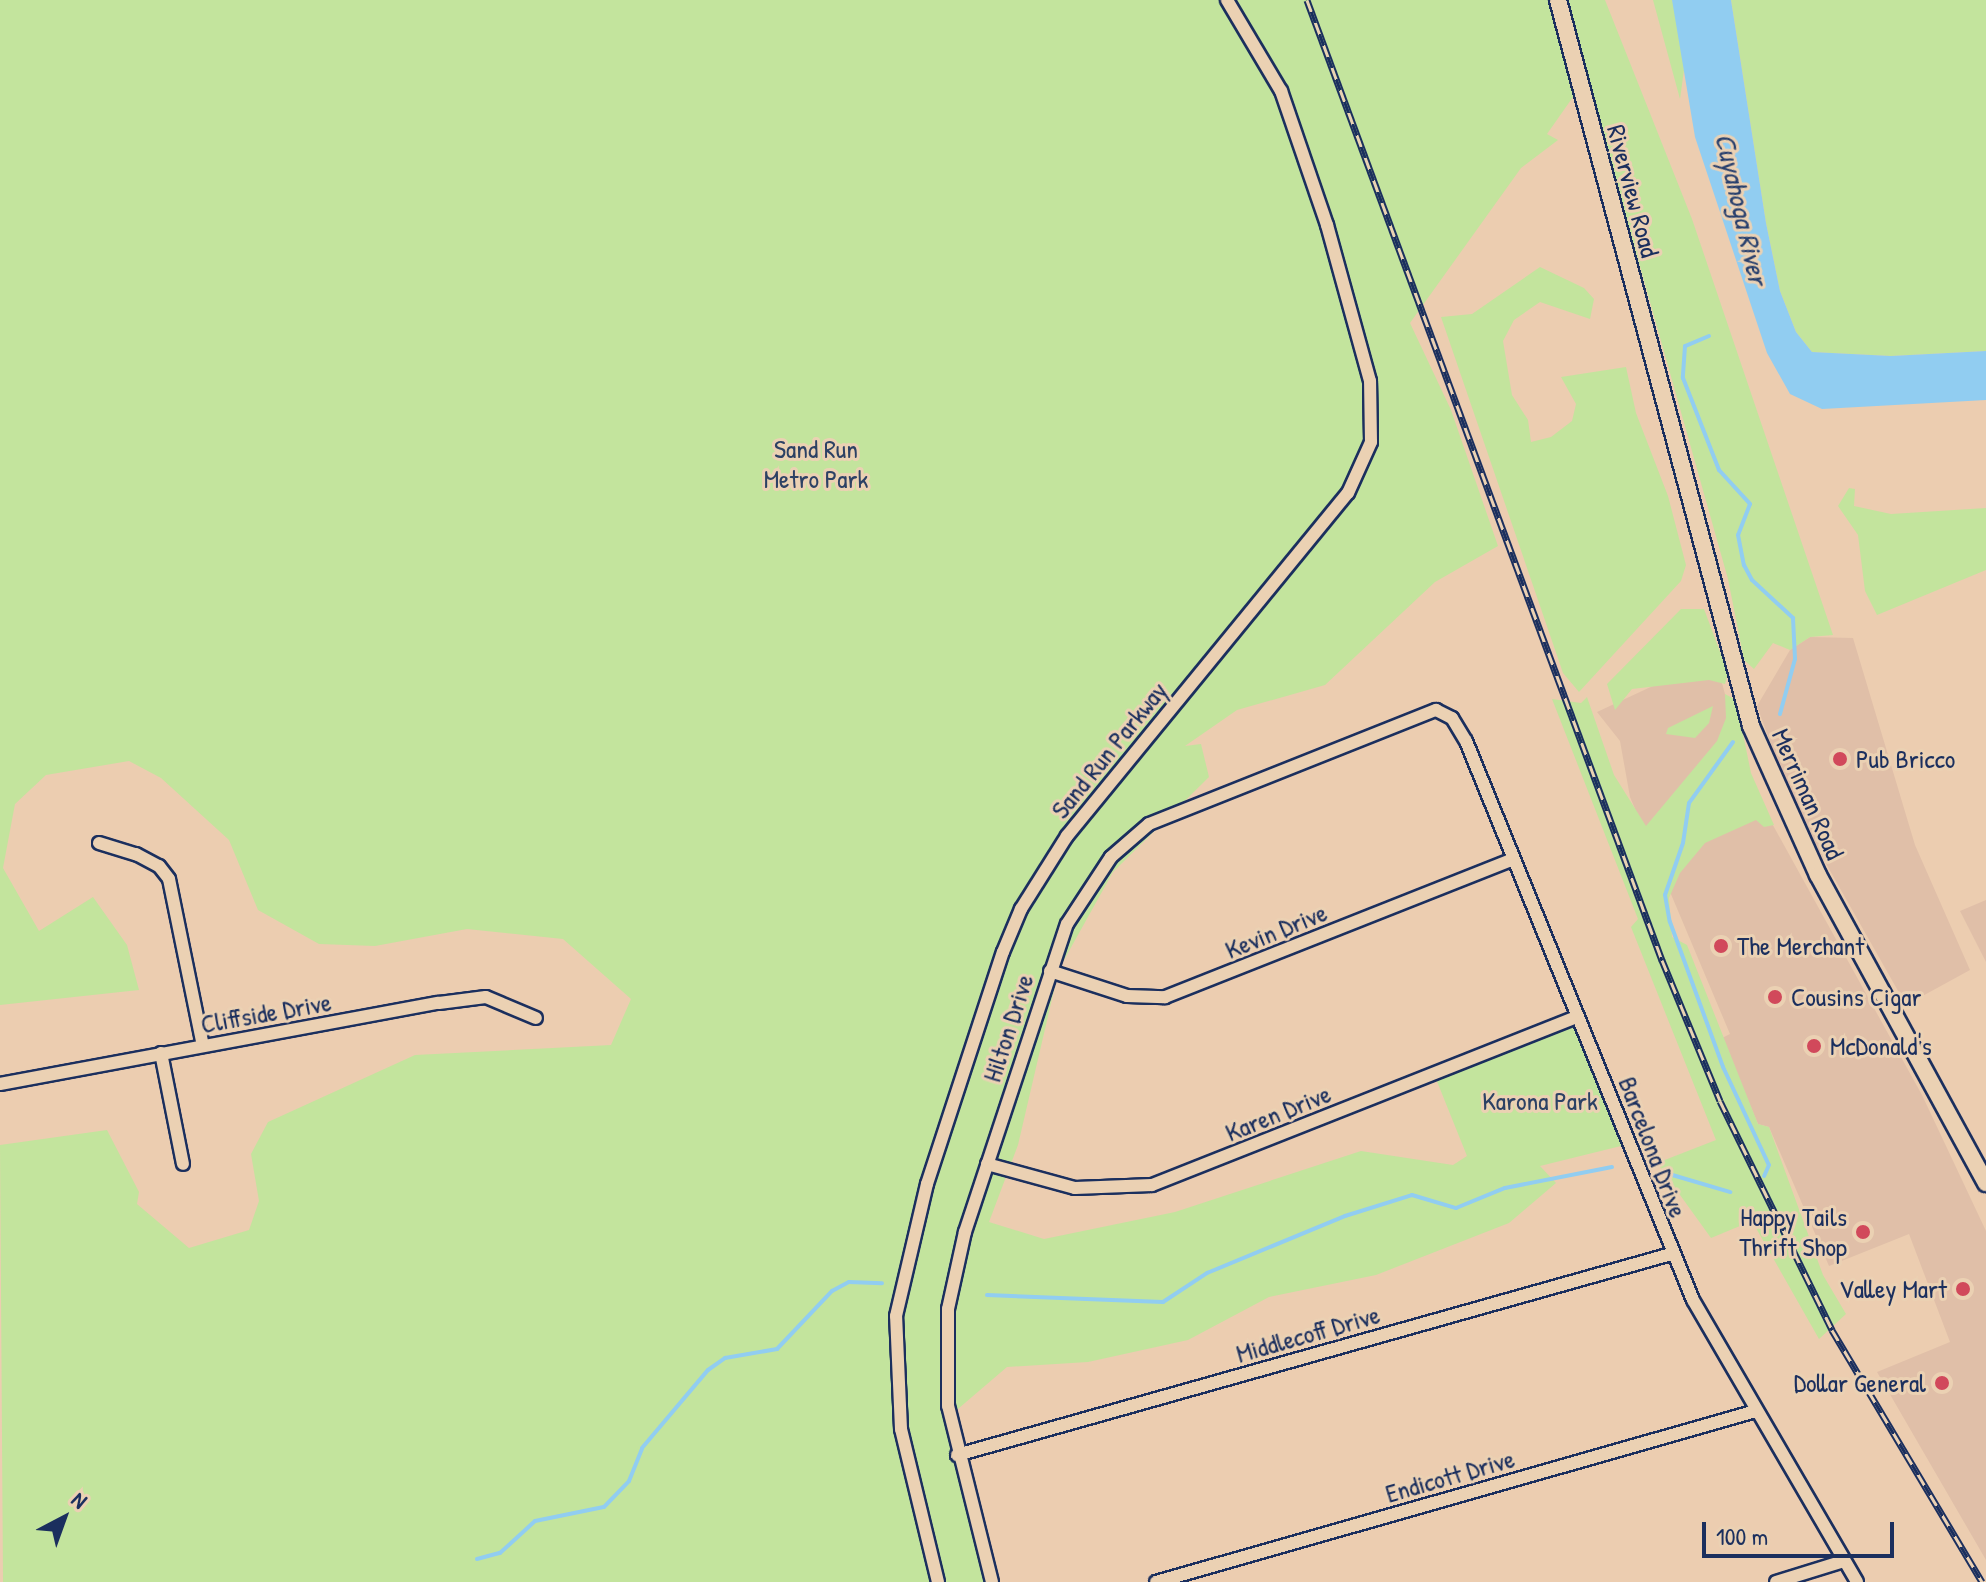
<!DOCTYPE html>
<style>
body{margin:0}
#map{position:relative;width:1986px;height:1582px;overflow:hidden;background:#eccdb0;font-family:"Patrick Hand",sans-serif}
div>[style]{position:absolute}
.built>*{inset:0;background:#e0bfa8}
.green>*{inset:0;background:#c3e49d}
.water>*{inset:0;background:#91cdf1}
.stream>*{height:4px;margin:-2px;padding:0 2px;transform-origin:2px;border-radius:2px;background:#91cdf1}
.roads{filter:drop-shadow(2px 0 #1b2f5e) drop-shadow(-2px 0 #1b2f5e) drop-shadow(0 2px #1b2f5e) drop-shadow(0 -2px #1b2f5e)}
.minor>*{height:12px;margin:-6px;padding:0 6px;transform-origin:6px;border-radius:6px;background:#ebd1b3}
.major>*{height:16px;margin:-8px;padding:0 8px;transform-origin:8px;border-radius:8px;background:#ebd1b3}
.rail>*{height:7px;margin-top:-3.5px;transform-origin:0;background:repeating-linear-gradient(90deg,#ebd1b3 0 12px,#1b2f5e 0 24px);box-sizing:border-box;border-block:2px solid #1b2f5e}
.dots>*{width:22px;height:22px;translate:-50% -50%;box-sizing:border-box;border:4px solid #ebd1b3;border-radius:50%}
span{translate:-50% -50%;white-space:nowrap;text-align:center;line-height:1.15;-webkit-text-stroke:6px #ebd1b3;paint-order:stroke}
.street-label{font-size:26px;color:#1b2f5e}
.park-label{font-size:26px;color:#2c4164}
.poi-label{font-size:26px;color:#1b2f5e}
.left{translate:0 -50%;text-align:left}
.right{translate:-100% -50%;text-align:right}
.water-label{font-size:28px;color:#273f6d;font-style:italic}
.north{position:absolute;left:24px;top:1478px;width:80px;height:80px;-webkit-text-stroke:6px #ebd1b3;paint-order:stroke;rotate:41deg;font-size:22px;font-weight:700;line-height:32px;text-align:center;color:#1b2f5e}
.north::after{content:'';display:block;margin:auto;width:28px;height:36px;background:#1b2f5e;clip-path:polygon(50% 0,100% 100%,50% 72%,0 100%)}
.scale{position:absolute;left:1702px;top:1522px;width:192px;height:36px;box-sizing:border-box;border:4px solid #1b2f5e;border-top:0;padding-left:10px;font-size:24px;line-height:28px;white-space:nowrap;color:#1b2f5e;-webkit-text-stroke:6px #ebd1b3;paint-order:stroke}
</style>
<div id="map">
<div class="built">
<div style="clip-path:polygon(1810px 637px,1853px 638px,1915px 845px,1970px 970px,1906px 1005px,1820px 853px,1777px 761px,1757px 706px,1790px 650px)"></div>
<div style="clip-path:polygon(1715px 657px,1744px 765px,1769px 818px,1922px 1095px,1986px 1231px,1986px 1560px,1877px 1372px,1950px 1342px,1909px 1234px,1829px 1266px,1769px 1127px,1758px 1124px,1722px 1038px,1730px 1034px,1630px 797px,1620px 741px,1597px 712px)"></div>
<div style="clip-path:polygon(1986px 900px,1986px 962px,1960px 911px)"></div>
</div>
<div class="green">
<div style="clip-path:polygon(0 0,1558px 0,1580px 87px,1547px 134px,1558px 140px,1521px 168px,1410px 323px,1451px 410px,1498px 546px,1435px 582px,1325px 685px,1237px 710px,1185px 746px,1201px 744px,1209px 777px,1113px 872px,1059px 969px,1018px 1145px,989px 1222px,1044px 1239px,1175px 1212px,1361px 1151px,1453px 1165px,1467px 1156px,1434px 1074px,1577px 1017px,1629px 1144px,1540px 1166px,1556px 1183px,1509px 1223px,1376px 1275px,1269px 1297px,1188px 1340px,1088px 1362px,1007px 1367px,945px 1420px,986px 1582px,3px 1582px,0 1145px,107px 1130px,139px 1192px,137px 1204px,189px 1248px,249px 1230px,259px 1201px,251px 1154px,268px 1122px,415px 1055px,611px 1045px,631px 999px,563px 939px,467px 929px,375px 946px,319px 944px,258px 910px,229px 840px,161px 778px,129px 761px,46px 775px,15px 804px,3px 868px,39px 931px,93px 897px,127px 945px,139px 990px,0 1005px)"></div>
<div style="clip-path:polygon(1565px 0,1605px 0,1692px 219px,1833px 635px,1810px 637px,1790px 650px,1773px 643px,1754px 669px,1744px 660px,1728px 579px)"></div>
<div style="clip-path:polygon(1653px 0,1672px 0,1679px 21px,1684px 70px,1680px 99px)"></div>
<div style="clip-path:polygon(1731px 0,1986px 0,1986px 351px,1891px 356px,1812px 352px,1796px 332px,1780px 291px,1766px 223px)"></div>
<div style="clip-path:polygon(1540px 267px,1584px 288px,1594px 299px,1590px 319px,1540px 302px,1514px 320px,1503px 341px,1512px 395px,1528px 420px,1531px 442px,1551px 437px,1572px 421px,1576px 404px,1561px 377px,1626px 367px,1636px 413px,1668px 496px,1686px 565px,1681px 581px,1579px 692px,1563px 673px,1441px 317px,1472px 314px)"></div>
<div style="clip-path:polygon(1849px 488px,1855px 489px,1854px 506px,1891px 514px,1986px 508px,1986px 570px,1877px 615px,1865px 591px,1858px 535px,1838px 506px)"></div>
<div style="clip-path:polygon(1681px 609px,1704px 609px,1728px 673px,1725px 684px,1709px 680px,1632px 689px,1615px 710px,1607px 684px)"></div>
<div style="clip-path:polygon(1725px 694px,1736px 700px,1751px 773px,1774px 825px,1764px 827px,1756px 820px,1705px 843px,1680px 873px,1669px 898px,1672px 937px,1687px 945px,1758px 1124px,1769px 1127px,1823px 1275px,1846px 1314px,1819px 1339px,1752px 1221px,1711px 1238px,1657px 1163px,1716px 1140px,1631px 927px,1638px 919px,1552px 699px,1581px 703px,1587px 697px,1614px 775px,1646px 826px,1717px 741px,1726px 718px)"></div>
<div style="clip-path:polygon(1713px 706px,1709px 723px,1695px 738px,1666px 734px,1668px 728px)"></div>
</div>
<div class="water">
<div style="clip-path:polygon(1672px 0,1731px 0,1766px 223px,1780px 291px,1796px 332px,1812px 352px,1891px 356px,1986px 351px,1986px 400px,1822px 409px,1790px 394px,1767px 353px,1695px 137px)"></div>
</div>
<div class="stream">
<div style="left:1709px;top:336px;width:26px;rotate:157deg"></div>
<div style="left:1685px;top:346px;width:32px;rotate:94deg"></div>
<div style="left:1683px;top:378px;width:99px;rotate:68.6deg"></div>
<div style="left:1719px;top:470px;width:46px;rotate:47.6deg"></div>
<div style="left:1750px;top:504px;width:33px;rotate:111deg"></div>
<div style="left:1738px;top:535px;width:31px;rotate:79deg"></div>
<div style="left:1744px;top:565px;width:17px;rotate:62deg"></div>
<div style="left:1752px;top:580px;width:56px;rotate:42.8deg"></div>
<div style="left:1793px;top:618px;width:41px;rotate:87.2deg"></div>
<div style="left:1795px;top:659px;width:57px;rotate:105.3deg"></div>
<div style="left:1733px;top:742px;width:75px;rotate:125.8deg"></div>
<div style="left:1689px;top:803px;width:40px;rotate:98.5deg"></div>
<div style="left:1683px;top:843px;width:55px;rotate:109.1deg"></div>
<div style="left:1665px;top:895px;width:27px;rotate:80deg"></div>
<div style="left:1670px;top:922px;width:154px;rotate:69.9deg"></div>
<div style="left:1723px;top:1067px;width:108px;rotate:64.9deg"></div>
<div style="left:1769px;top:1165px;width:12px;rotate:114deg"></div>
<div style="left:1669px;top:1174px;width:64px;rotate:16.4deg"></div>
<div style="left:987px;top:1295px;width:176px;rotate:2.3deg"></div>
<div style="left:1163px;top:1302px;width:53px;rotate:-33.4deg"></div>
<div style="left:1207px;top:1273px;width:149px;rotate:-22.4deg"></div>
<div style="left:1345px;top:1216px;width:70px;rotate:-17.4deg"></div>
<div style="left:1412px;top:1195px;width:46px;rotate:16.5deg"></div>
<div style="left:1456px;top:1208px;width:53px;rotate:-22.2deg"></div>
<div style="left:1505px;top:1188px;width:109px;rotate:-11.1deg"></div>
<div style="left:477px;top:1559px;width:24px;rotate:-15deg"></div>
<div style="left:500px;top:1553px;width:47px;rotate:-42.4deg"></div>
<div style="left:535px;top:1521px;width:70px;rotate:-11.5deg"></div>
<div style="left:604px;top:1507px;width:36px;rotate:-46deg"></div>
<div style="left:629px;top:1481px;width:35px;rotate:-68deg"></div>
<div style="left:642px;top:1448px;width:102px;rotate:-49.8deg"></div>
<div style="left:708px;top:1370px;width:21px;rotate:-35deg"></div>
<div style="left:725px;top:1358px;width:53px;rotate:-9.8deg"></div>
<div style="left:777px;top:1349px;width:80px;rotate:-46.5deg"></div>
<div style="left:832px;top:1291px;width:19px;rotate:-28deg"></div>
<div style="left:849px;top:1282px;width:33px;rotate:2deg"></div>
</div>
<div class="roads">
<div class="minor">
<div style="left:99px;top:843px;width:39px;rotate:17deg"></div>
<div style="left:136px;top:854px;width:26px;rotate:28deg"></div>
<div style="left:159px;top:866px;width:16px;rotate:52deg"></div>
<div style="left:169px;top:879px;width:170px;rotate:78.5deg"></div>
<div style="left:1050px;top:971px;width:81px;rotate:18deg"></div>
<div style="left:1127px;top:996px;width:38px;rotate:2deg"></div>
<div style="left:1165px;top:997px;width:374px;rotate:-21.6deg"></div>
<div style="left:161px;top:1053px;width:113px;rotate:78.8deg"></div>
<div style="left:0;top:1084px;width:446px;rotate:-10.5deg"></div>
<div style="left:439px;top:1003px;width:47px;rotate:-7.3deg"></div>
<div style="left:486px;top:997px;width:54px;rotate:22.8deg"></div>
<div style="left:987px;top:1164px;width:91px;rotate:15.3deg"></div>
<div style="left:1075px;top:1188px;width:77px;rotate:-2.2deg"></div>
<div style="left:1152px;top:1185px;width:457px;rotate:-21.6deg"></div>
<div style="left:957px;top:1455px;width:742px;rotate:-15.72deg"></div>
<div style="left:938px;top:1582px;width:157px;rotate:-103.6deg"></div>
<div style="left:901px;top:1429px;width:113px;rotate:-92.5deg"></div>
<div style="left:896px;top:1316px;width:136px;rotate:-76.8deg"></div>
<div style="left:927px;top:1184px;width:244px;rotate:-71.9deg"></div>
<div style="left:1003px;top:952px;width:47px;rotate:-67.3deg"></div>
<div style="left:1021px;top:909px;width:86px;rotate:-57.8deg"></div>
<div style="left:1067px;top:836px;width:443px;rotate:-50.7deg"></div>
<div style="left:1348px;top:493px;width:56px;rotate:-65.7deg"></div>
<div style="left:1371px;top:442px;width:61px;rotate:-90.9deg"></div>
<div style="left:1370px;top:381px;width:162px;rotate:-105.4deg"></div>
<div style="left:1327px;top:225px;width:142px;rotate:-108.9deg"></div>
<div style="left:1281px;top:91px;width:106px;rotate:-120.7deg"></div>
<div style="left:992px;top:1582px;width:181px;rotate:-104deg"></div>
<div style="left:948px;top:1406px;width:97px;rotate:-90deg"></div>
<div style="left:948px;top:1309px;width:79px;rotate:-77.6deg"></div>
<div style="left:965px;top:1232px;width:324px;rotate:-71.7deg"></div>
<div style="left:1067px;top:924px;width:80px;rotate:-56.7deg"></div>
<div style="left:1111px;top:857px;width:50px;rotate:-41deg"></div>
<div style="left:1149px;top:824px;width:309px;rotate:-21.7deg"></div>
<div style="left:1436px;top:710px;width:18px;rotate:27deg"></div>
<div style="left:1452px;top:718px;width:27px;rotate:59deg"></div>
<div style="left:1466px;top:741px;width:603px;rotate:67.9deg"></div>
<div style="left:1693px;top:1300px;width:326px;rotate:59.8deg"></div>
<div style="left:1156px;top:1582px;width:624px;rotate:-15.91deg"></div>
<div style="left:1776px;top:1582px;width:71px;rotate:-17.2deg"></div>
</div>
<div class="major">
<div style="left:1558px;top:0;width:751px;rotate:75.11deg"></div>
<div style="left:1751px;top:726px;width:163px;rotate:65.8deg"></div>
<div style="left:1818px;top:875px;width:351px;rotate:61.4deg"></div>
</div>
</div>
<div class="rail">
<div style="left:1307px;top:0;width:1024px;rotate:69.71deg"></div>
<div style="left:1662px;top:960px;width:152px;rotate:67.6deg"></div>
<div style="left:1720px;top:1101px;width:255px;rotate:63.9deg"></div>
<div style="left:1832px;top:1330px;width:293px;rotate:59.2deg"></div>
</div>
<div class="dots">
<div style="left:1840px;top:759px;background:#d1495b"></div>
<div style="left:1721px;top:946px;background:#d1495b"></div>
<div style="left:1775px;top:997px;background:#d1495b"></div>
<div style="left:1814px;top:1046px;background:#d1495b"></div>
<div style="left:1863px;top:1232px;background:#d1495b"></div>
<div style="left:1963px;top:1289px;background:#d1495b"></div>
<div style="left:1942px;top:1383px;background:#d1495b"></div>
</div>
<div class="street-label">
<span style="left:1633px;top:191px;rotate:75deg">Riverview Road</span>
<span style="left:1109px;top:750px;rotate:-51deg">Sand Run Parkway</span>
<span style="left:1808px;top:794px;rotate:66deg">Merriman Road</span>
<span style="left:1276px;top:931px;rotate:-22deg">Kevin Drive</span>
<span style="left:266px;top:1013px;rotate:-10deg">Cliffside Drive</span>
<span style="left:1008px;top:1028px;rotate:-72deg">Hilton Drive</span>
<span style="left:1278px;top:1113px;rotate:-22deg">Karen Drive</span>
<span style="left:1653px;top:1147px;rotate:69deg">Barcelona Drive</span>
<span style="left:1308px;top:1334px;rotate:-16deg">Middlecoff Drive</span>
<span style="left:1450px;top:1476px;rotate:-16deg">Endicott Drive</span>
</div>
<div class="park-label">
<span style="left:816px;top:464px">Sand Run<br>Metro Park</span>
<span style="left:1540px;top:1101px">Karona Park</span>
</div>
<div class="poi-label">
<span class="left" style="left:1856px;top:759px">Pub Bricco</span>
<span class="left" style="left:1737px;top:946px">The Merchant</span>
<span class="left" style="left:1791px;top:997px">Cousins Cigar</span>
<span class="left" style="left:1830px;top:1046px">McDonald's</span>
<span class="right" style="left:1847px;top:1232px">Happy Tails<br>Thrift Shop</span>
<span class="right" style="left:1947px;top:1289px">Valley Mart</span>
<span class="right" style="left:1926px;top:1383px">Dollar General</span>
</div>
<div class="water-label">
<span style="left:1742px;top:209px;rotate:77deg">Cuyahoga River</span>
</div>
<div class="north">N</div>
<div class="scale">100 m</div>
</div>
